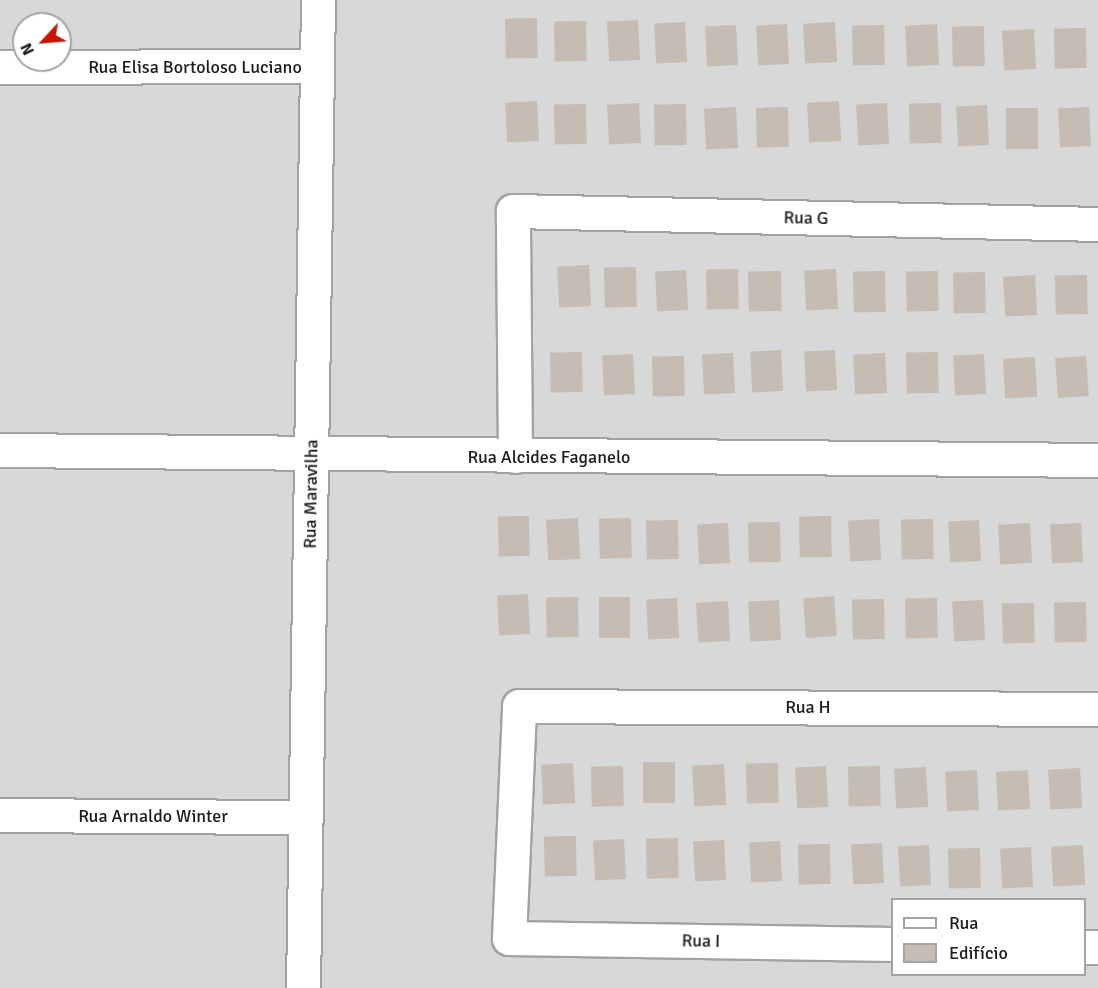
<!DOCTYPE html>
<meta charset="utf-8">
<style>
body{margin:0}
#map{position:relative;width:1098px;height:988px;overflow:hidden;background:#edeae0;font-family:Signika,sans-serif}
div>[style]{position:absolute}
.residential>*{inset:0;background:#d9d8d8}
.building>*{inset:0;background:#c5bdb3;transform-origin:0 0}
.roads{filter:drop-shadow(2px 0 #a2a2a2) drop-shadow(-2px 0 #a2a2a2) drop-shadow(0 2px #a2a2a2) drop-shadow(0 -2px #a2a2a2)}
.minor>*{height:33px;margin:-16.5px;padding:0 16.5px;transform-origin:16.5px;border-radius:16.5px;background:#fff}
span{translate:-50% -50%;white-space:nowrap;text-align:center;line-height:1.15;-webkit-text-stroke:4.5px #fff;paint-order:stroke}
.street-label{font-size:18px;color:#1b1b1b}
.legend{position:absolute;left:891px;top:898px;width:195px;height:78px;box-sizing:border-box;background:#fff;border:2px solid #a4a4a4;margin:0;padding:8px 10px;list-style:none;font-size:18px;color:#1b1b1b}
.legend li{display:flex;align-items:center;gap:12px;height:30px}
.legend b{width:30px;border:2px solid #a4a4a4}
.north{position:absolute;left:12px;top:12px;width:60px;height:60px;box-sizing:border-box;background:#fff;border:2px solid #a4a4a4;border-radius:50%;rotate:244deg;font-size:16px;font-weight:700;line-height:24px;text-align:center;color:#1b1b1b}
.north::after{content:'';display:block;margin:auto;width:21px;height:27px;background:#c61500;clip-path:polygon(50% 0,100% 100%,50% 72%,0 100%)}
</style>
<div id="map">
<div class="residential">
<div style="clip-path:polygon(evenodd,0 0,1098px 0,1098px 988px,0 988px,0 0,24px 24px,60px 24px,60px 60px,24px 60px,24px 24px,0 0,892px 900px,1084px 900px,1084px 974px,892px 974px,892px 900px)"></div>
</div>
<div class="building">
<div style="left:537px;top:18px;width:40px;height:32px;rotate:89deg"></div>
<div style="left:638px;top:20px;width:40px;height:31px;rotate:87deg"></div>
<div style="left:586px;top:21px;width:40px;height:32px;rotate:89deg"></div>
<div style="left:685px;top:22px;width:40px;height:31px;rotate:87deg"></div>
<div style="left:835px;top:22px;width:40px;height:32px;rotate:87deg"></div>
<div style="left:787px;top:24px;width:40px;height:31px;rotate:87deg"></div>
<div style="left:937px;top:24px;width:41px;height:32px;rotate:87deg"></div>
<div style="left:736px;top:25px;width:40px;height:31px;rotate:87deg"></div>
<div style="left:884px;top:25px;width:40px;height:32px;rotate:89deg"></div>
<div style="left:984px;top:26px;width:40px;height:32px;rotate:89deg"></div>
<div style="left:1086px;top:28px;width:40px;height:32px;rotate:89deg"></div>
<div style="left:1034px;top:29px;width:40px;height:32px;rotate:87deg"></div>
<div style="left:537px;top:101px;width:40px;height:32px;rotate:87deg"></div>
<div style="left:839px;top:101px;width:40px;height:32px;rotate:87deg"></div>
<div style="left:639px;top:103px;width:40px;height:32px;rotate:87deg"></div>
<div style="left:887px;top:103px;width:41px;height:31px;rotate:87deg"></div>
<div style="left:941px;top:103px;width:40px;height:32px;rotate:89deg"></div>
<div style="left:586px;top:104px;width:40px;height:32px;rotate:89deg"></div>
<div style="left:686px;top:104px;width:41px;height:32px;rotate:89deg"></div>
<div style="left:987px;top:105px;width:40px;height:31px;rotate:87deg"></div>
<div style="left:736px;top:107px;width:41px;height:32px;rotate:87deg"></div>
<div style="left:788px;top:107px;width:40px;height:32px;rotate:89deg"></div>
<div style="left:1089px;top:107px;width:39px;height:31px;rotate:87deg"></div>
<div style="left:1006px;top:108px;width:32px;height:41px"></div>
<div style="left:589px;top:265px;width:41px;height:32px;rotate:87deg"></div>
<div style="left:636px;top:267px;width:40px;height:32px;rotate:89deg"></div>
<div style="left:738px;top:269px;width:40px;height:32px;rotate:89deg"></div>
<div style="left:836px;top:269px;width:40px;height:32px;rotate:87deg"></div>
<div style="left:686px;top:270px;width:40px;height:31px;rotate:87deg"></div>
<div style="left:781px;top:271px;width:40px;height:33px;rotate:89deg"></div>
<div style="left:885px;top:271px;width:41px;height:32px;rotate:89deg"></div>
<div style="left:938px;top:271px;width:40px;height:32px;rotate:89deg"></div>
<div style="left:985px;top:272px;width:41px;height:32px;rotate:89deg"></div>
<div style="left:1035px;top:275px;width:40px;height:32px;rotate:87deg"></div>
<div style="left:1087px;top:275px;width:39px;height:32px;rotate:89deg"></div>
<div style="left:781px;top:350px;width:41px;height:31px;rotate:87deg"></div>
<div style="left:835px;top:350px;width:40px;height:31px;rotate:87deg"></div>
<div style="left:582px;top:352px;width:40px;height:32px;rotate:89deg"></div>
<div style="left:938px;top:352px;width:41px;height:32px;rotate:89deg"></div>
<div style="left:733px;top:353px;width:40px;height:31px;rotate:87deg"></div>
<div style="left:885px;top:353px;width:40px;height:32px;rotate:87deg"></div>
<div style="left:633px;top:354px;width:40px;height:31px;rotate:87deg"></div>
<div style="left:984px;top:354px;width:40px;height:31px;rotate:87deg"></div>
<div style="left:684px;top:356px;width:40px;height:32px;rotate:89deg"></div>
<div style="left:1086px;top:356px;width:40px;height:31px;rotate:86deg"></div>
<div style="left:1035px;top:357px;width:40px;height:32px;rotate:87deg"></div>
<div style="left:529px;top:516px;width:40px;height:31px;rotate:89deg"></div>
<div style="left:831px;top:516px;width:41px;height:32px;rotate:89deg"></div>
<div style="left:578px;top:518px;width:41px;height:32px;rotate:87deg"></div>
<div style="left:631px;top:518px;width:40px;height:32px;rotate:89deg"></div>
<div style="left:879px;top:519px;width:41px;height:31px;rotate:87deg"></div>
<div style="left:933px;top:519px;width:40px;height:32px;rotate:89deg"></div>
<div style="left:678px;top:520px;width:39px;height:32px;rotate:89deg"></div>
<div style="left:979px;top:520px;width:41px;height:31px;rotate:87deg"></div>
<div style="left:780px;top:522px;width:40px;height:32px;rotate:89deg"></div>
<div style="left:728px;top:523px;width:40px;height:31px;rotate:87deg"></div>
<div style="left:1030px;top:523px;width:40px;height:32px;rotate:87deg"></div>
<div style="left:1081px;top:523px;width:39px;height:31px;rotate:87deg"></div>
<div style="left:528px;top:594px;width:40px;height:31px;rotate:87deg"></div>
<div style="left:834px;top:596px;width:40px;height:31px;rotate:86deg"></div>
<div style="left:578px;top:597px;width:40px;height:32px;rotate:89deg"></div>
<div style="left:599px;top:597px;width:31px;height:41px"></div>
<div style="left:677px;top:598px;width:40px;height:31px;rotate:87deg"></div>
<div style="left:937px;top:598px;width:40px;height:32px;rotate:89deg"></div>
<div style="left:884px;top:599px;width:40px;height:32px;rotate:89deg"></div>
<div style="left:779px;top:600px;width:40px;height:31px;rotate:87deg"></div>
<div style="left:983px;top:600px;width:40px;height:31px;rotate:87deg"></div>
<div style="left:728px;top:601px;width:40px;height:32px;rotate:87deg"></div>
<div style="left:1086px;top:602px;width:40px;height:32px;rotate:89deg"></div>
<div style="left:1034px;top:603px;width:40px;height:32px;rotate:89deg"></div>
<div style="left:643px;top:762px;width:32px;height:41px"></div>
<div style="left:573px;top:763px;width:40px;height:32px;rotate:87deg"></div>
<div style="left:778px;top:763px;width:40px;height:32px;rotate:89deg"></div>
<div style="left:724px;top:764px;width:41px;height:32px;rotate:87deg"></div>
<div style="left:623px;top:766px;width:40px;height:32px;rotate:89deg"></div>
<div style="left:826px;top:766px;width:41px;height:31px;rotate:87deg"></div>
<div style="left:880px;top:766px;width:40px;height:32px;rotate:89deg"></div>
<div style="left:926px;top:767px;width:40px;height:32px;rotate:87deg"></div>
<div style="left:1080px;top:768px;width:40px;height:32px;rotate:87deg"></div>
<div style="left:977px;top:770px;width:40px;height:32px;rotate:87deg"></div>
<div style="left:1028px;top:770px;width:39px;height:32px;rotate:87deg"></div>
<div style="left:576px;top:836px;width:40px;height:32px;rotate:89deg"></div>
<div style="left:678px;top:838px;width:40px;height:32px;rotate:89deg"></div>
<div style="left:624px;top:839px;width:40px;height:31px;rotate:87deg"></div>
<div style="left:724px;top:840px;width:40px;height:31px;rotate:87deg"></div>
<div style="left:780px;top:841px;width:40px;height:31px;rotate:87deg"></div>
<div style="left:882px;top:843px;width:40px;height:31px;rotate:87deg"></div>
<div style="left:830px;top:844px;width:40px;height:32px;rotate:89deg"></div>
<div style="left:929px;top:845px;width:40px;height:31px;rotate:87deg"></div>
<div style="left:1083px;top:845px;width:40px;height:32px;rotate:87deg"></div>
<div style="left:1031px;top:847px;width:40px;height:31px;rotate:87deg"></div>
<div style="left:980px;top:848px;width:40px;height:32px;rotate:89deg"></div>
</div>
<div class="roads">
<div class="minor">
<div style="left:0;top:67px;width:317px;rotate:-0.2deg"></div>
<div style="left:0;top:450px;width:1098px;rotate:0.52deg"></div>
<div style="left:515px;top:456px;width:245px;rotate:-90.5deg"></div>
<div style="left:513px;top:211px;width:585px;rotate:1.27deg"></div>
<div style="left:0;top:815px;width:306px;rotate:0.4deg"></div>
<div style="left:892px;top:944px;width:383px;rotate:-179.1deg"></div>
<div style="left:509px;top:938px;width:232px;rotate:-87.5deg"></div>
<div style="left:519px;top:706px;width:579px;rotate:0.3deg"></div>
<div style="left:1084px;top:947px;width:14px"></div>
<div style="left:303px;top:988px;width:988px;rotate:-89.13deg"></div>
</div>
</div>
<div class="street-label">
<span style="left:195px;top:67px">Rua Elisa Bortoloso Luciano</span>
<span style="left:806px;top:218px;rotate:1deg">Rua G</span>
<span style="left:549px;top:457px">Rua Alcides Faganelo</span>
<span style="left:311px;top:494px;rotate:-89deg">Rua Maravilha</span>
<span style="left:808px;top:707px">Rua H</span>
<span style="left:153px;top:816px">Rua Arnaldo Winter</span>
<span style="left:701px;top:941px;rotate:1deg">Rua I</span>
</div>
<ul class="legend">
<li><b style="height:8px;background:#fff"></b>Rua</li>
<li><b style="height:16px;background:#c5bdb3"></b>Edifício</li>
</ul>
<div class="north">N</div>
</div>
